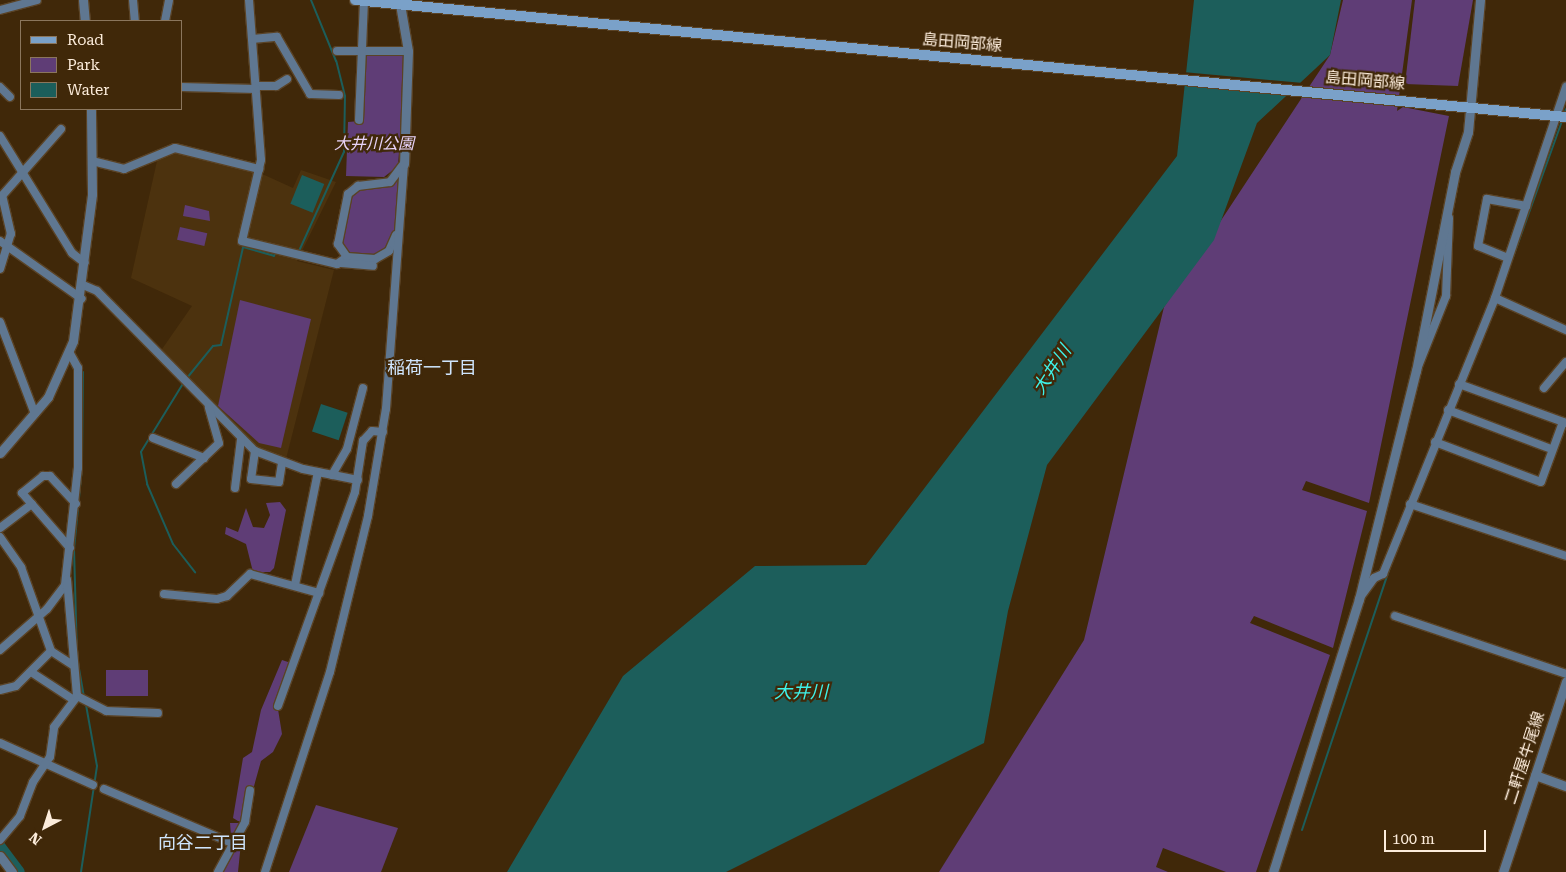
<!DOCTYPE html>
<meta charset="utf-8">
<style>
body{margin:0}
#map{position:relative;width:1566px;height:872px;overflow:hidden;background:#402809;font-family:"Roboto Serif","Noto Sans JP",serif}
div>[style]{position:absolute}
.built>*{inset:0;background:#4c320e}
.green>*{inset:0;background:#5f3d76;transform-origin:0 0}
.water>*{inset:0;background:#1c5e5b;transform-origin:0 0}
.pier>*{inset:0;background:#402809}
.stream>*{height:2px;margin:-1px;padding:0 1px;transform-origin:1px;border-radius:1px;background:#1c5e5b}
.river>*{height:12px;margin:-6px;padding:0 6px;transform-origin:6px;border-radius:6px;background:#1c5e5b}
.roads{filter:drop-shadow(1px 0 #5a4326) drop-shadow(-1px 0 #5a4326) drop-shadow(0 1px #5a4326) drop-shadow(0 -1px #5a4326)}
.minor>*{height:8px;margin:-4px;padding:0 4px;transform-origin:4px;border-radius:4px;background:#5f7791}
.tertiary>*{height:9px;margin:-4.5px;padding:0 4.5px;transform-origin:4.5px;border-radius:4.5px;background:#5f7791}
.secondary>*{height:10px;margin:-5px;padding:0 5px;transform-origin:5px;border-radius:5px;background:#7aa1c9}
span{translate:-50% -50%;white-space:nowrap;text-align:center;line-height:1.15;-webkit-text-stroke:4.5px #402809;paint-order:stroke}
.street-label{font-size:16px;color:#fcecdb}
.park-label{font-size:16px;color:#e7d2f8;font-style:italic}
.neighbourhood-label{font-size:18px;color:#cfe5fd}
.water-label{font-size:18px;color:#3ef1e9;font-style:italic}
.legend{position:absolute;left:20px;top:20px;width:162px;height:90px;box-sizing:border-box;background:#402809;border:1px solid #8b765d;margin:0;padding:6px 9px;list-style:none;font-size:15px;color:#fcecdb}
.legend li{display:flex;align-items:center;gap:10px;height:25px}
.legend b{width:25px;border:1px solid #8b765d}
.north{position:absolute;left:20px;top:802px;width:50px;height:50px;-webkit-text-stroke:4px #402809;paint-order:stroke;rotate:220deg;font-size:14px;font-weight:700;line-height:20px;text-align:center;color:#fcecdb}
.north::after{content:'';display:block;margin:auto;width:18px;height:22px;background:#fcecdb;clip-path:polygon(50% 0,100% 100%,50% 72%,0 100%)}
.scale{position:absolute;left:1384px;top:830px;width:102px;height:22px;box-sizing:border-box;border:2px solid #fcecdb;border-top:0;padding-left:6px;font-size:15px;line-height:18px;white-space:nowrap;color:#fcecdb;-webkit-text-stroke:4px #402809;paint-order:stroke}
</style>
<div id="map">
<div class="built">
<div style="clip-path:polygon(177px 153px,251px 169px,293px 188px,301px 170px,336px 182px,297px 261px,334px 270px,286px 459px,256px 447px,160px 352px,192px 306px,131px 278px,157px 161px)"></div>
</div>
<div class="green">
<div style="clip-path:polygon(1343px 0,1412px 0,1397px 111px,1403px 107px,1449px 116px,1369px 503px,1306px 481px,1302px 490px,1367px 511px,1333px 648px,1254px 616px,1250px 623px,1330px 655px,1256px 872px,1226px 872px,1163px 848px,1156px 867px,1168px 872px,939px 872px,1084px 640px,1164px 307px,1330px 55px)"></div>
<div style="clip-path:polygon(1415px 0,1473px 0,1458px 86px,1405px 84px)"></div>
<div style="clip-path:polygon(406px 53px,398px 166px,384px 177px,346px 176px,348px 122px,360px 121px,364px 54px)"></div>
<div style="clip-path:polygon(400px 178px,394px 234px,387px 249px,373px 257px,348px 254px,341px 239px,350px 197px,357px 190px,392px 186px)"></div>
<div style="clip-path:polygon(185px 205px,209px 211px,210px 221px,183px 216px)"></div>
<div style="left:180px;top:227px;width:28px;height:13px;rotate:13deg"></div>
<div style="clip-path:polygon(240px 300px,311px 319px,281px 448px,259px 443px,218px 406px)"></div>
<div style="clip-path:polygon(280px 502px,286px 510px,274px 568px,270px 572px,253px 572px,246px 544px,225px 534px,226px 527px,238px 532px,246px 508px,253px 527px,264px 528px,270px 515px,266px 503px)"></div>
<div style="clip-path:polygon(282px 660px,291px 663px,277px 703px,282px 734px,273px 752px,261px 761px,244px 822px,238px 821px,233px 818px,243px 758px,252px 752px,261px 710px)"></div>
<div style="left:148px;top:670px;width:26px;height:42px;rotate:90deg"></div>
<div style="clip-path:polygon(316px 805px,398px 828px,381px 872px,289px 872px)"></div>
<div style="clip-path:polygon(230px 823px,238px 823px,242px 833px,238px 872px,223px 872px,232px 849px)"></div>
</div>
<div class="water">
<div style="clip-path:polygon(1194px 0,1341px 0,1330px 55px,1257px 123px,1214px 240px,1047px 465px,1008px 611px,984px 743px,726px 872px,507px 872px,623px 676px,755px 566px,866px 565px,1177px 156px)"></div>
<div style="left:302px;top:175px;width:24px;height:31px;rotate:22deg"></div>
<div style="left:321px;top:404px;width:28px;height:29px;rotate:18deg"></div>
</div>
<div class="pier">
<div style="clip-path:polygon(1183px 72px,1303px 83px,1292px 94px,1182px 83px)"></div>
</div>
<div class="stream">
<div style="left:1564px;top:114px;width:5px;rotate:-68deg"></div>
<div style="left:277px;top:247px;width:22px;rotate:10deg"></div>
<div style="left:299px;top:251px;width:109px;rotate:-65.6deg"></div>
<div style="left:344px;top:152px;width:56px;rotate:-89deg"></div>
<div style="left:345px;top:96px;width:36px;rotate:-104deg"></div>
<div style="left:336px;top:61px;width:66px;rotate:-112.3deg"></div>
<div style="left:1512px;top:260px;width:148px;rotate:-70.2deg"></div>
<div style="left:187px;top:378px;width:41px;rotate:-50.9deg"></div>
<div style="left:213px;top:346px;width:8px;rotate:-7deg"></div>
<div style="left:221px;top:345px;width:100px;rotate:-77.3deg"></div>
<div style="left:243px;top:247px;width:32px;rotate:16deg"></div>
<div style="left:274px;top:256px;width:5px;rotate:-68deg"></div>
<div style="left:184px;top:382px;width:82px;rotate:121.6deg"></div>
<div style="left:141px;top:452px;width:33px;rotate:79deg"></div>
<div style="left:147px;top:484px;width:65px;rotate:66.6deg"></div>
<div style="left:173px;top:544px;width:36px;rotate:52deg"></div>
<div style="left:82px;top:463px;width:91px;rotate:-89.4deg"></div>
<div style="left:77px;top:656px;width:107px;rotate:-91.6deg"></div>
<div style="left:74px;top:549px;width:81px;rotate:-84.4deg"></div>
<div style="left:78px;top:663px;width:35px;rotate:80deg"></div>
<div style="left:1302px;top:830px;width:277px;rotate:-71.5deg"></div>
<div style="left:81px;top:872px;width:107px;rotate:-81.4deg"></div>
<div style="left:97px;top:766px;width:62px;rotate:-100.2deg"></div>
</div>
<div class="river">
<div style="left:0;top:847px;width:31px;rotate:53deg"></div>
</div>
<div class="roads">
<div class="minor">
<div style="left:133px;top:0;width:21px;rotate:85deg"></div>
<div style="left:249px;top:0;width:160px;rotate:85.7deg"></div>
<div style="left:261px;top:160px;width:83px;rotate:103.2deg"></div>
<div style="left:242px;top:241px;width:98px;rotate:13.6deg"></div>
<div style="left:337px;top:264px;width:12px;rotate:-35deg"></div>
<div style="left:0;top:10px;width:38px;rotate:-15deg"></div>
<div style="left:165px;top:21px;width:21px;rotate:-79deg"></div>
<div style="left:252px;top:39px;width:25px;rotate:-5deg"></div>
<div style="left:277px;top:37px;width:66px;rotate:59.9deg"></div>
<div style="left:310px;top:94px;width:29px;rotate:2deg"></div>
<div style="left:337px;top:51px;width:71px"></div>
<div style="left:256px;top:86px;width:20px"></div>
<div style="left:276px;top:86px;width:13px;rotate:-32deg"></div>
<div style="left:0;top:87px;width:14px;rotate:45deg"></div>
<div style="left:181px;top:87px;width:75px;rotate:1.5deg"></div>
<div style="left:359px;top:120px;width:119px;rotate:-87.6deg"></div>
<div style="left:0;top:136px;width:137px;rotate:58.4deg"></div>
<div style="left:72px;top:253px;width:16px;rotate:38deg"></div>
<div style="left:92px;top:161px;width:33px;rotate:14deg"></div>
<div style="left:124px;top:169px;width:55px;rotate:-22.4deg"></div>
<div style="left:175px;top:148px;width:87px;rotate:14deg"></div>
<div style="left:0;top:198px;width:92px;rotate:-48.5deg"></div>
<div style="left:396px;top:235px;width:17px;rotate:114deg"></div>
<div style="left:389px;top:251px;width:16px;rotate:150deg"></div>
<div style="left:375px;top:259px;width:28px;rotate:-176deg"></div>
<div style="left:347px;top:257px;width:16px;rotate:-125deg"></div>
<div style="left:338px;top:244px;width:51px;rotate:-78.7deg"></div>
<div style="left:348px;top:194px;width:13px;rotate:-39deg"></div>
<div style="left:358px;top:186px;width:32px;rotate:-7deg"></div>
<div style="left:390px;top:182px;width:21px;rotate:-53deg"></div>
<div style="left:0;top:241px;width:100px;rotate:35.3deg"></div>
<div style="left:1508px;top:258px;width:32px;rotate:-158deg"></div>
<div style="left:1478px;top:246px;width:48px;rotate:-79.2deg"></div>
<div style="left:1487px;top:199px;width:40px;rotate:10deg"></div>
<div style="left:341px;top:263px;width:32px;rotate:5deg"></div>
<div style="left:0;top:269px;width:37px;rotate:-73deg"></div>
<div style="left:11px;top:234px;width:39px;rotate:-103deg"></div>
<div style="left:83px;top:285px;width:15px;rotate:23deg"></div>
<div style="left:97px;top:291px;width:225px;rotate:45.4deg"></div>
<div style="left:255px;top:451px;width:51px;rotate:20.6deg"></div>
<div style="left:303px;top:469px;width:56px;rotate:11.3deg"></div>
<div style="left:1495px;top:298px;width:78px;rotate:24.3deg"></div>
<div style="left:0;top:322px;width:98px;rotate:69.2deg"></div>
<div style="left:1417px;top:369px;width:79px;rotate:-68.3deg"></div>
<div style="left:1446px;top:296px;width:78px;rotate:-87.8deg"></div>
<div style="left:1459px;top:384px;width:114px;rotate:20deg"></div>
<div style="left:1544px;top:388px;width:34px;rotate:-50deg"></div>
<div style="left:1448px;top:410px;width:110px;rotate:20.7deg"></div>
<div style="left:153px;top:438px;width:55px;rotate:21.4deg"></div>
<div style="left:1435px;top:442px;width:113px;rotate:20.7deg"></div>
<div style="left:1541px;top:482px;width:64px;rotate:-69.9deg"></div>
<div style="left:255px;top:451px;width:28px;rotate:98deg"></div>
<div style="left:251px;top:479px;width:28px;rotate:6deg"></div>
<div style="left:279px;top:482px;width:20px;rotate:-81deg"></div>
<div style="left:332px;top:475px;width:30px;rotate:-60deg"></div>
<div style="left:347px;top:449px;width:63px;rotate:-75.3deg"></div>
<div style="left:176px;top:484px;width:59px;rotate:-43.6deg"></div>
<div style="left:219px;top:443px;width:37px;rotate:-106deg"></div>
<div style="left:235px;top:488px;width:49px;rotate:-83deg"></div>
<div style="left:1410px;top:504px;width:164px;rotate:18.4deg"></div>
<div style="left:0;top:528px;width:40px;rotate:-37deg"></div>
<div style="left:0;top:537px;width:37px;rotate:55deg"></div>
<div style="left:21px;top:567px;width:89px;rotate:70.3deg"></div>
<div style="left:51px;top:651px;width:27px;rotate:33deg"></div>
<div style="left:70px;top:548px;width:73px;rotate:-131.1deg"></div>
<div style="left:22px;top:493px;width:27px;rotate:-39deg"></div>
<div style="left:43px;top:476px;width:7px"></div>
<div style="left:50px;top:476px;width:38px;rotate:47deg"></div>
<div style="left:295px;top:585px;width:115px;rotate:-78.5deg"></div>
<div style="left:164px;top:594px;width:53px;rotate:5.4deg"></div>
<div style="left:217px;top:599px;width:10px;rotate:-17deg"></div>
<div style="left:227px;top:596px;width:32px;rotate:-44deg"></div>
<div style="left:250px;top:574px;width:72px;rotate:15.4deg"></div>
<div style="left:1359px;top:599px;width:26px;rotate:-54deg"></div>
<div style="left:1374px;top:578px;width:10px;rotate:-24deg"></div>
<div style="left:1383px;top:574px;width:298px;rotate:-67.9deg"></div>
<div style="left:1495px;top:298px;width:223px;rotate:-71.4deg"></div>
<div style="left:1395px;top:616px;width:181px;rotate:18.7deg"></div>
<div style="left:0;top:650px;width:62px;rotate:-41.1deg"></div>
<div style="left:47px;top:609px;width:30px;rotate:-53deg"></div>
<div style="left:65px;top:585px;width:118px;rotate:-83.7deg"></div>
<div style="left:78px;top:468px;width:100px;rotate:-90deg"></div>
<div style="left:78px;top:368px;width:18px;rotate:-119deg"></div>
<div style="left:31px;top:672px;width:51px;rotate:33.1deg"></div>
<div style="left:0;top:690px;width:16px;rotate:-14deg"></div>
<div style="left:16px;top:686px;width:49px;rotate:-45deg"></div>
<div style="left:77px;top:696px;width:33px;rotate:27deg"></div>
<div style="left:106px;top:711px;width:52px;rotate:2.2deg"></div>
<div style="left:278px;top:706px;width:227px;rotate:-70.2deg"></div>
<div style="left:355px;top:492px;width:52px;rotate:-81.1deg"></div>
<div style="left:363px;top:441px;width:13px;rotate:-48deg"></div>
<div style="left:372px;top:431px;width:11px;rotate:5deg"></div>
<div style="left:0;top:743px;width:102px;rotate:24.3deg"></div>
<div style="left:104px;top:789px;width:141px;rotate:22.9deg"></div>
<div style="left:0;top:840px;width:31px;rotate:-50deg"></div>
<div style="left:20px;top:816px;width:36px;rotate:-69deg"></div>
<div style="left:33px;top:782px;width:30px;rotate:-56deg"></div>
<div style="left:50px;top:757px;width:30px;rotate:-82deg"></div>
<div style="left:54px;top:727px;width:39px;rotate:-53deg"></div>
<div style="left:77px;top:696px;width:117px;rotate:-94.9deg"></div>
<div style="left:218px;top:872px;width:57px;rotate:-61.6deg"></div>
<div style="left:245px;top:822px;width:32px;rotate:-81deg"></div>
<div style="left:265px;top:872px;width:210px;rotate:-72deg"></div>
<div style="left:330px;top:672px;width:161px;rotate:-76.3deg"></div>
<div style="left:368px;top:516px;width:109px;rotate:-80.5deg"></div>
<div style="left:386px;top:409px;width:246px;rotate:-85.8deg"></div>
</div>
<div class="tertiary">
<div style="left:83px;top:0;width:21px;rotate:85deg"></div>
<div style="left:400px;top:4px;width:48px;rotate:80.3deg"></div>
<div style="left:408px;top:51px;width:113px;rotate:92deg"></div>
<div style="left:0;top:453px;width:74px;rotate:-49.4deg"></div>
<div style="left:48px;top:397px;width:61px;rotate:-65.9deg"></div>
<div style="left:73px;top:341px;width:148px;rotate:-82.6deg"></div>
<div style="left:92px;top:194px;width:85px;rotate:-90.7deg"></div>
<div style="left:1535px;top:775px;width:33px;rotate:20deg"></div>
<div style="left:0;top:856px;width:20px;rotate:53deg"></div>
<div style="left:1273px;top:872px;width:286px;rotate:-72.5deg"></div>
<div style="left:1359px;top:599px;width:235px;rotate:-76deg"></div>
<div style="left:1416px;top:371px;width:203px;rotate:-78.9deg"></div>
<div style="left:1455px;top:172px;width:42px;rotate:-72deg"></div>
<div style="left:1468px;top:132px;width:133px;rotate:-84.8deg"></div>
<div style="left:1503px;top:872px;width:201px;rotate:-71.7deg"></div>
</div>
<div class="secondary">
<div style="left:355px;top:0;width:1217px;rotate:5.52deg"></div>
</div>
</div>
<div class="street-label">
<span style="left:962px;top:43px;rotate:5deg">島田岡部線</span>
<span style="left:1365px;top:81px;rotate:5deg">島田岡部線</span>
<span style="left:1525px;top:758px;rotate:-72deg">二軒屋牛尾線</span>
</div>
<div class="park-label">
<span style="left:374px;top:144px">大井川公園</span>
</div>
<div class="neighbourhood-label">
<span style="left:432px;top:368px">稲荷一丁目</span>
<span style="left:203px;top:843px">向谷二丁目</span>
</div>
<div class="water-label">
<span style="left:1052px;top:370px;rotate:-57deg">大井川</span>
<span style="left:801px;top:692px">大井川</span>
</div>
<ul class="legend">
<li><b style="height:6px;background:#7aa1c9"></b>Road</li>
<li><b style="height:14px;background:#5f3d76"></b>Park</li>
<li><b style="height:14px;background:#1c5e5b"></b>Water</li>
</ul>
<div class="north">N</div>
<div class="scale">100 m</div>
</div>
